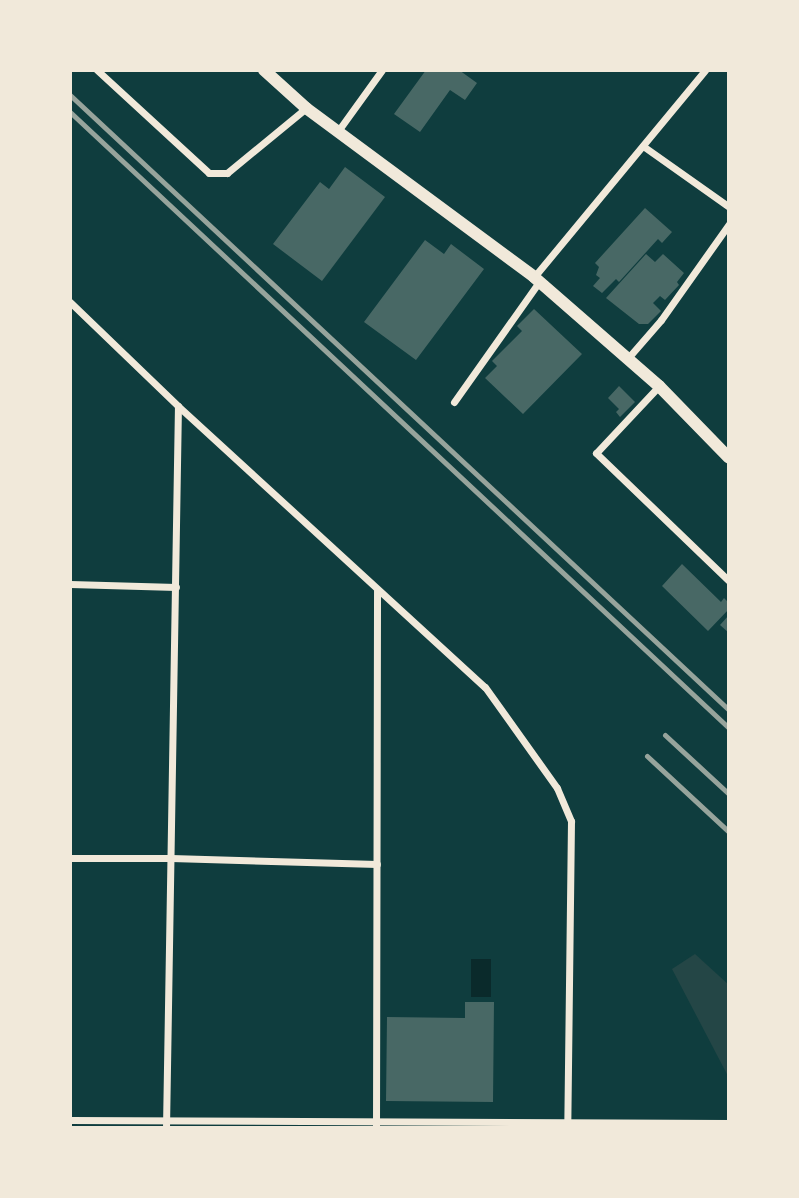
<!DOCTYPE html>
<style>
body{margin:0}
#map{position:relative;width:799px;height:1198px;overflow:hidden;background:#0f3d3e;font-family:"PT Sans",sans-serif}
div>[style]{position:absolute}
.green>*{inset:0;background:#244646}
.water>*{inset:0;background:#0a2a2b;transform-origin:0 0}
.building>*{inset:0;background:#486865}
.minor>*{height:7px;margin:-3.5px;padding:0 3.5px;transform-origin:3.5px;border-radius:3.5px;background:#f1e9da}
.tertiary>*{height:12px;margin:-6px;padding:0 6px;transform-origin:6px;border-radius:6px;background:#f1e9da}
.rail>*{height:5px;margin:-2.5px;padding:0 2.5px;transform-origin:2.5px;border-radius:2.5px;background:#97a49c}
span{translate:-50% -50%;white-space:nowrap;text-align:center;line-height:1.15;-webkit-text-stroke:7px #f1e9da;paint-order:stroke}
.frame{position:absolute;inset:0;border:72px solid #f1e9da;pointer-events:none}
</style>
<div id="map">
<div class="green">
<div style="clip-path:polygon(695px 954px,729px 985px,729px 1078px,672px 969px)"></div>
</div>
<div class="water">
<div style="left:471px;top:959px;width:20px;height:38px"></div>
</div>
<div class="building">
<div style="clip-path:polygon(426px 70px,459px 70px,477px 83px,465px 100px,450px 90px,420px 132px,394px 114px)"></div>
<div style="clip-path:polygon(345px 167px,385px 197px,322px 281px,273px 244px,320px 182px,329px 189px)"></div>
<div style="clip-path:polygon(645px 208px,672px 232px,662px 243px,658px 239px,619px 282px,616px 279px,602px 293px,593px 286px,600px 278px,596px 275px,599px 267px,595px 263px)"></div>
<div style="clip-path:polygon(425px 240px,444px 254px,451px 244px,484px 269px,416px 360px,364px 322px)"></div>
<div style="clip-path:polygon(646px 254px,655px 262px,663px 254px,684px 273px,677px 282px,679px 285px,665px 300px,660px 296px,653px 303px,661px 311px,648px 324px,639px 324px,606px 298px)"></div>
<div style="clip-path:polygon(534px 309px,582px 354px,523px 414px,485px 378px,497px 366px,492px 361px,522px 331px,517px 326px)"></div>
<div style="clip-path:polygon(619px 386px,635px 402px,620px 417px,616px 412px,619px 409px,608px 398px)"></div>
<div style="clip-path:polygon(682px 564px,721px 602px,724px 598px,729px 603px,729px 609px,708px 631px,662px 586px)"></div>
<div style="clip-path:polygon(729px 615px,729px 633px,720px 625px)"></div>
<div style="clip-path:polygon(465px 1002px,494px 1002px,493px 1102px,386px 1101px,387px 1017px,465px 1018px)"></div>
</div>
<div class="minor">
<div style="left:97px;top:70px;width:152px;rotate:42.6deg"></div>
<div style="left:209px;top:173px;width:18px"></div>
<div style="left:227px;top:173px;width:102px;rotate:-39.4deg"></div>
<div style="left:338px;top:131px;width:75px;rotate:-54.2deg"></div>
<div style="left:643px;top:146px;width:105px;rotate:35.3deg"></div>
<div style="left:534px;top:277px;width:268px;rotate:-50.4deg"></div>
<div style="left:70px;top:302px;width:150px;rotate:43.9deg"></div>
<div style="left:178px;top:406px;width:416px;rotate:42.5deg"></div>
<div style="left:485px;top:687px;width:124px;rotate:54.5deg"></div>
<div style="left:557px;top:788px;width:36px;rotate:67deg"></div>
<div style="left:571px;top:821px;width:307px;rotate:90.7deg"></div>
<div style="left:628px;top:358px;width:50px;rotate:-49deg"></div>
<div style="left:661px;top:320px;width:118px;rotate:-54.7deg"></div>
<div style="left:659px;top:386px;width:92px;rotate:133.2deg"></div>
<div style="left:596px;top:453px;width:185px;rotate:43.9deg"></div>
<div style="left:454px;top:402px;width:147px;rotate:-54.7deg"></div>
<div style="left:70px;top:584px;width:106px;rotate:1.6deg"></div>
<div style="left:70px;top:858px;width:101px"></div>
<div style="left:171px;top:858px;width:206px;rotate:1.7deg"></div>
<div style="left:70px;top:1120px;width:659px;rotate:0.26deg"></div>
<div style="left:166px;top:1128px;width:722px;rotate:-89.05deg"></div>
<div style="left:376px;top:1128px;width:538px;rotate:-89.89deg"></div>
</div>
<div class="tertiary">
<div style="left:264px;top:70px;width:57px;rotate:42.1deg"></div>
<div style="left:306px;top:108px;width:284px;rotate:36.5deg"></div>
<div style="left:534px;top:277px;width:166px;rotate:41.1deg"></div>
<div style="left:659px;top:386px;width:100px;rotate:45.8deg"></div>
</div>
<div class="rail">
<div style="left:70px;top:95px;width:901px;rotate:43.02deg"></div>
<div style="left:70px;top:112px;width:902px;rotate:43.07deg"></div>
<div style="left:665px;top:735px;width:87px;rotate:42.7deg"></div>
<div style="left:647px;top:756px;width:112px;rotate:42.8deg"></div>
</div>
<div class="frame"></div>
</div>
